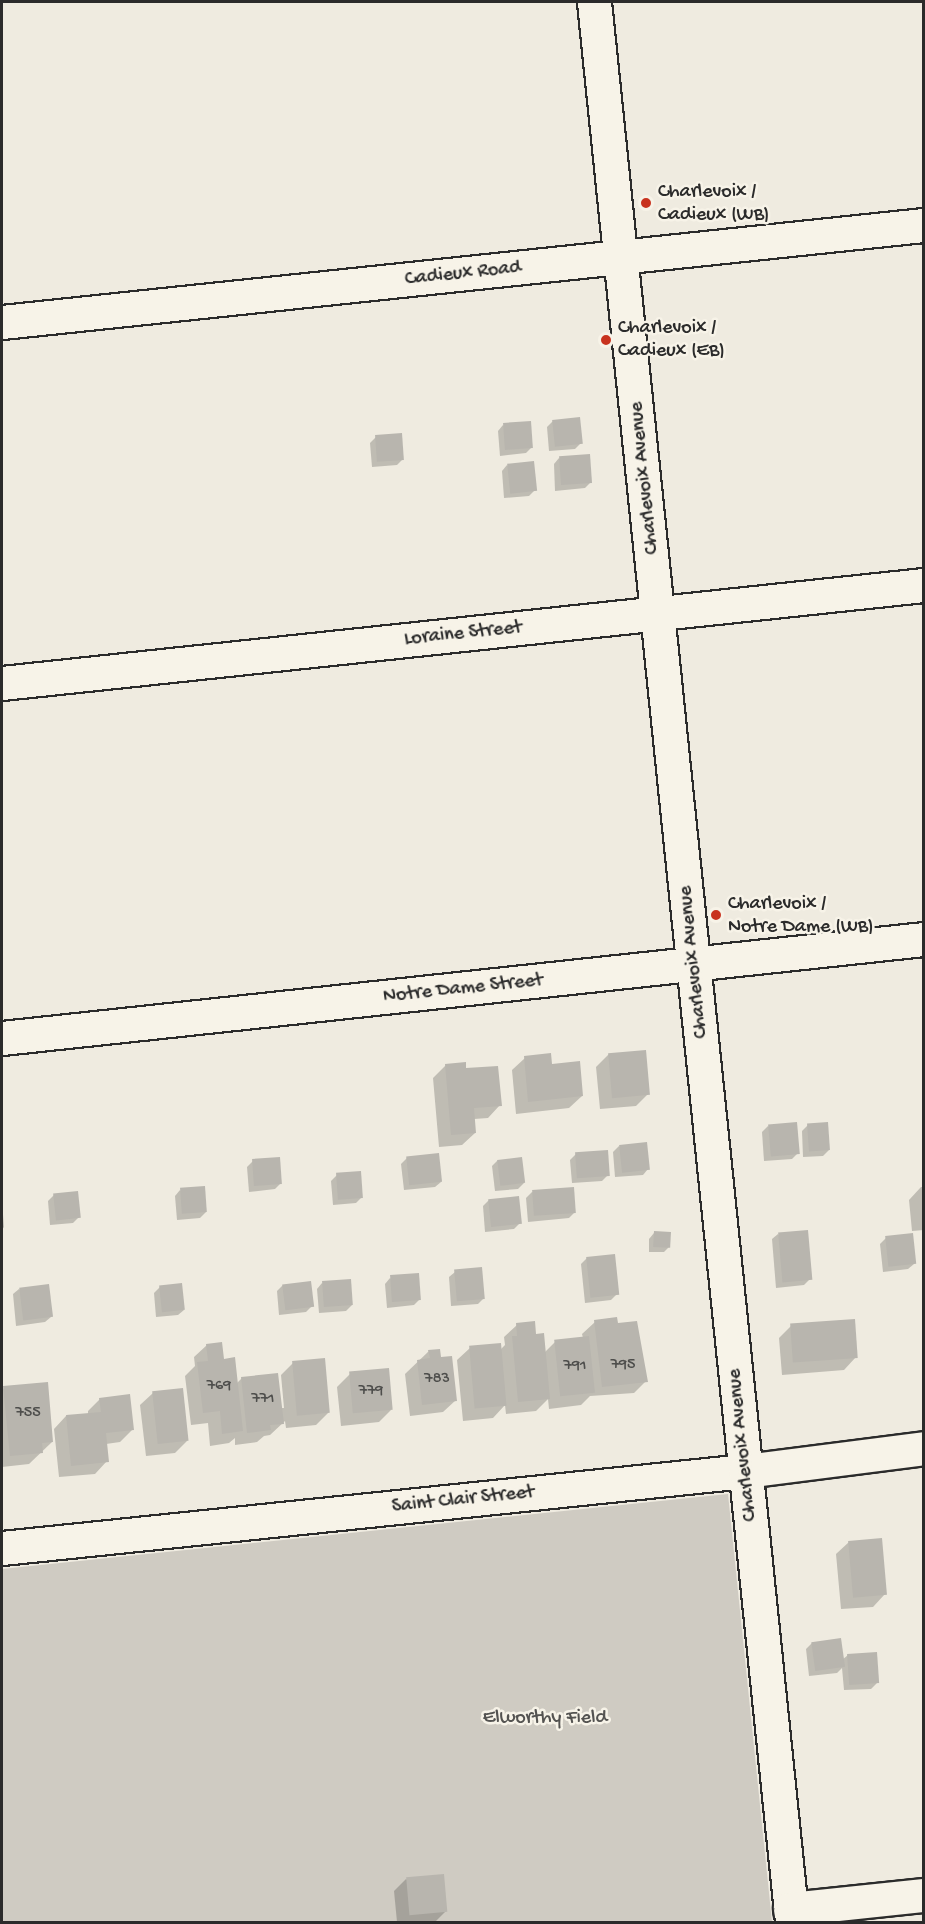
<!DOCTYPE html>
<style>
body{margin:0}
#map{position:relative;width:925px;height:1924px;overflow:hidden;background:#efebe0;font-family:"Gochi Hand",sans-serif}
div>[style]{position:absolute}
.green>*{inset:0;background:#cfcbc2}
.shadow>*{inset:0;background:#0003}
.building>*{inset:0;background:#b8b5ae;transform-origin:0 0}
.roads{filter:drop-shadow(2px 0 #2b2b2b) drop-shadow(-2px 0 #2b2b2b) drop-shadow(0 2px #2b2b2b) drop-shadow(0 -2px #2b2b2b)}
.minor>*{height:33px;margin:-16.5px;padding:0 16.5px;transform-origin:16.5px;border-radius:16.5px;background:#f7f3e8}
.dots>*{width:16px;height:16px;translate:-50% -50%;box-sizing:border-box;border:3px solid #f7f3e8;border-radius:50%}
span{translate:-50% -50%;white-space:nowrap;text-align:center;line-height:1.15;-webkit-text-stroke:5px #f7f3e8;paint-order:stroke}
.number-label{font-size:16px;color:#4e4e4c}
.number-label span{-webkit-text-stroke-width:0}
.poi-label{font-size:20px;color:#2b2b2b}
.left{translate:0 -50%;text-align:left}
.street-label{font-size:20px;color:#2b2b2b}
.park-label{font-size:20px;color:#545351}
.frame{position:absolute;inset:0;border:3px solid #2b2b2b;pointer-events:none}
</style>
<div id="map">
<div class="green">
<div style="clip-path:polygon(728px 1494px,772px 1922px,2px 1922px,2px 1569px)"></div>
</div>
<div class="shadow">
<div style="clip-path:polygon(553px 421px,581px 443px,575px 449px,549px 451px,547px 427px)"></div>
<div style="clip-path:polygon(503px 425px,532px 447px,526px 453px,500px 456px,498px 431px)"></div>
<div style="clip-path:polygon(376px 437px,403px 459px,397px 465px,372px 467px,370px 443px)"></div>
<div style="clip-path:polygon(559px 458px,591px 482px,585px 488px,555px 491px,554px 464px)"></div>
<div style="clip-path:polygon(507px 465px,535px 490px,529px 496px,504px 498px,502px 471px)"></div>
<div style="clip-path:polygon(609px 1054px,648px 1094px,636px 1106px,600px 1109px,596px 1067px)"></div>
<div style="clip-path:polygon(525px 1058px,582px 1096px,569px 1108px,516px 1114px,512px 1070px)"></div>
<div style="clip-path:polygon(446px 1065px,500px 1105px,488px 1118px,474px 1119px,475px 1133px,462px 1145px,439px 1147px,433px 1078px)"></div>
<div style="clip-path:polygon(808px 1125px,829px 1150px,823px 1156px,803px 1157px,802px 1131px)"></div>
<div style="clip-path:polygon(768px 1126px,798px 1153px,792px 1159px,764px 1161px,762px 1132px)"></div>
<div style="clip-path:polygon(619px 1146px,648px 1169px,643px 1175px,615px 1177px,613px 1152px)"></div>
<div style="clip-path:polygon(576px 1154px,608px 1175px,602px 1181px,572px 1183px,570px 1160px)"></div>
<div style="clip-path:polygon(407px 1158px,441px 1182px,435px 1187px,404px 1190px,401px 1164px)"></div>
<div style="clip-path:polygon(498px 1160px,524px 1183px,518px 1189px,495px 1191px,492px 1166px)"></div>
<div style="clip-path:polygon(253px 1161px,281px 1183px,275px 1189px,249px 1192px,247px 1167px)"></div>
<div style="clip-path:polygon(337px 1175px,362px 1197px,356px 1203px,333px 1205px,331px 1181px)"></div>
<div style="clip-path:polygon(921px 1187px,924px 1187px,924px 1230px,912px 1231px,909px 1200px)"></div>
<div style="clip-path:polygon(180px 1190px,206px 1212px,200px 1218px,177px 1220px,175px 1196px)"></div>
<div style="clip-path:polygon(532px 1192px,575px 1212px,569px 1218px,528px 1222px,526px 1198px)"></div>
<div style="clip-path:polygon(54px 1195px,79px 1217px,73px 1223px,50px 1225px,48px 1201px)"></div>
<div style="clip-path:polygon(489px 1200px,520px 1223px,514px 1229px,485px 1232px,483px 1206px)"></div>
<div style="clip-path:polygon(2px 1202px,4px 1227px,2px 1230px)"></div>
<div style="clip-path:polygon(654px 1233px,670px 1246px,664px 1252px,649px 1252px,649px 1239px)"></div>
<div style="clip-path:polygon(778px 1234px,810px 1279px,804px 1285px,776px 1288px,772px 1239px)"></div>
<div style="clip-path:polygon(886px 1238px,914px 1264px,908px 1269px,883px 1272px,880px 1244px)"></div>
<div style="clip-path:polygon(587px 1258px,617px 1294px,611px 1300px,585px 1303px,581px 1264px)"></div>
<div style="clip-path:polygon(455px 1272px,484px 1298px,478px 1304px,451px 1306px,449px 1277px)"></div>
<div style="clip-path:polygon(390px 1278px,420px 1299px,414px 1305px,387px 1308px,385px 1284px)"></div>
<div style="clip-path:polygon(322px 1283px,352px 1305px,346px 1311px,319px 1313px,317px 1289px)"></div>
<div style="clip-path:polygon(283px 1285px,312px 1306px,306px 1312px,279px 1315px,277px 1291px)"></div>
<div style="clip-path:polygon(160px 1287px,184px 1310px,178px 1315px,156px 1317px,154px 1293px)"></div>
<div style="clip-path:polygon(19px 1289px,51px 1317px,45px 1322px,16px 1326px,13px 1294px)"></div>
<div style="clip-path:polygon(595px 1322px,646px 1381px,634px 1393px,590px 1396px,581px 1405px,549px 1409px,548px 1399px,536px 1411px,506px 1414px,505px 1405px,493px 1418px,463px 1421px,457px 1360px,470px 1348px,500px 1350px,505px 1345px,504px 1337px,517px 1325px,534px 1335px,544px 1353px,555px 1342px,583px 1338px,582px 1334px)"></div>
<div style="clip-path:polygon(791px 1326px,856px 1357px,844px 1370px,782px 1375px,779px 1338px)"></div>
<div style="clip-path:polygon(207px 1345px,222px 1360px,236px 1384px,242px 1378px,281px 1408px,284px 1408px,281px 1375px,293px 1363px,329px 1412px,316px 1425px,286px 1428px,285px 1421px,270px 1435px,264px 1436px,257px 1442px,235px 1445px,235px 1438px,229px 1443px,210px 1446px,208px 1423px,191px 1425px,185px 1376px,195px 1366px,194px 1357px)"></div>
<div style="clip-path:polygon(429px 1351px,440px 1358px,456px 1400px,443px 1412px,410px 1416px,405px 1374px)"></div>
<div style="clip-path:polygon(350px 1374px,391px 1410px,379px 1422px,341px 1426px,337px 1387px)"></div>
<div style="clip-path:polygon(4px 1388px,52px 1442px,29px 1464px,2px 1467px,2px 1390px)"></div>
<div style="clip-path:polygon(153px 1393px,187px 1441px,175px 1453px,146px 1456px,140px 1405px)"></div>
<div style="clip-path:polygon(100px 1399px,132px 1430px,120px 1442px,106px 1444px,107px 1461px,95px 1474px,59px 1477px,54px 1429px,66px 1416px,88px 1414px,88px 1411px)"></div>
<div style="clip-path:polygon(849px 1542px,885px 1594px,873px 1607px,841px 1609px,836px 1554px)"></div>
<div style="clip-path:polygon(812px 1643px,842px 1660px,848px 1655px,877px 1683px,871px 1689px,844px 1690px,842px 1668px,837px 1673px,809px 1676px,806px 1649px)"></div>
<div style="clip-path:polygon(406px 1879px,446px 1911px,435px 1922px,397px 1922px,394px 1891px)"></div>
</div>
<div class="building">
<div style="left:580px;top:417px;width:27px;height:28px;rotate:84deg"></div>
<div style="left:531px;top:421px;width:27px;height:28px;rotate:86deg"></div>
<div style="left:402px;top:433px;width:27px;height:27px;rotate:86deg"></div>
<div style="left:590px;top:454px;width:29px;height:31px;rotate:86deg"></div>
<div style="left:534px;top:461px;width:30px;height:27px;rotate:84deg"></div>
<div style="left:646px;top:1050px;width:45px;height:38px;rotate:85deg"></div>
<div style="clip-path:polygon(551px 1053px,552px 1064px,580px 1061px,583px 1096px,528px 1102px,524px 1056px)"></div>
<div style="clip-path:polygon(466px 1062px,466px 1068px,498px 1066px,502px 1106px,474px 1108px,476px 1133px,451px 1135px,445px 1064px)"></div>
<div style="left:797px;top:1122px;width:32px;height:29px;rotate:85deg"></div>
<div style="left:828px;top:1122px;width:28px;height:21px;rotate:86deg"></div>
<div style="left:647px;top:1142px;width:28px;height:28px;rotate:84deg"></div>
<div style="left:608px;top:1150px;width:26px;height:33px;rotate:86deg"></div>
<div style="left:439px;top:1153px;width:29px;height:33px;rotate:84deg"></div>
<div style="left:280px;top:1157px;width:27px;height:28px;rotate:86deg"></div>
<div style="left:522px;top:1157px;width:26px;height:25px;rotate:83deg"></div>
<div style="left:361px;top:1171px;width:27px;height:25px;rotate:86deg"></div>
<div style="left:205px;top:1186px;width:26px;height:25px;rotate:86deg"></div>
<div style="left:574px;top:1187px;width:26px;height:42px;rotate:86deg"></div>
<div style="left:78px;top:1191px;width:27px;height:25px;rotate:84deg"></div>
<div style="left:519px;top:1196px;width:28px;height:31px;rotate:84deg"></div>
<div style="left:808px;top:1230px;width:50px;height:30px;rotate:85deg"></div>
<div style="left:654px;top:1231px;width:17px;height:16px;rotate:3deg"></div>
<div style="left:913px;top:1233px;width:31px;height:28px;rotate:84deg"></div>
<div style="left:615px;top:1254px;width:41px;height:29px;rotate:84deg"></div>
<div style="left:482px;top:1267px;width:32px;height:28px;rotate:85deg"></div>
<div style="left:419px;top:1273px;width:27px;height:29px;rotate:86deg"></div>
<div style="left:351px;top:1279px;width:26px;height:29px;rotate:86deg"></div>
<div style="left:311px;top:1281px;width:26px;height:29px;rotate:83deg"></div>
<div style="left:182px;top:1283px;width:27px;height:23px;rotate:84deg"></div>
<div style="left:49px;top:1284px;width:33px;height:30px;rotate:83deg"></div>
<div style="clip-path:polygon(617px 1317px,618px 1323px,637px 1321px,648px 1382px,602px 1387px,594px 1320px)"></div>
<div style="left:855px;top:1319px;width:39px;height:65px;rotate:86deg"></div>
<div style="clip-path:polygon(535px 1321px,536px 1334px,544px 1333px,550px 1399px,518px 1402px,512px 1336px,517px 1336px,516px 1323px)"></div>
<div style="left:589px;top:1336px;width:57px;height:35px;rotate:84deg"></div>
<div style="clip-path:polygon(222px 1342px,224px 1359px,235px 1357px,243px 1431px,222px 1434px,220px 1411px,203px 1413px,197px 1362px,208px 1361px,206px 1344px)"></div>
<div style="left:501px;top:1343px;width:63px;height:32px;rotate:85deg"></div>
<div style="clip-path:polygon(440px 1349px,441px 1357px,452px 1356px,457px 1401px,422px 1405px,417px 1360px,430px 1358px,428px 1350px)"></div>
<div style="left:325px;top:1358px;width:55px;height:33px;rotate:85deg"></div>
<div style="left:389px;top:1368px;width:42px;height:40px;rotate:85deg"></div>
<div style="clip-path:polygon(278px 1373px,284px 1424px,270px 1425px,271px 1430px,247px 1433px,241px 1377px)"></div>
<div style="clip-path:polygon(48px 1382px,53px 1442px,42px 1443px,43px 1453px,10px 1456px,3px 1386px)"></div>
<div style="left:183px;top:1388px;width:53px;height:31px;rotate:84deg"></div>
<div style="clip-path:polygon(130px 1394px,134px 1430px,106px 1433px,109px 1462px,71px 1466px,66px 1415px,101px 1412px,99px 1398px)"></div>
<div style="left:882px;top:1538px;width:57px;height:34px;rotate:85deg"></div>
<div style="left:841px;top:1638px;width:29px;height:30px;rotate:82deg"></div>
<div style="left:877px;top:1652px;width:31px;height:30px;rotate:86deg"></div>
<div style="left:444px;top:1874px;width:38px;height:38px;rotate:85deg"></div>
</div>
<div class="roads">
<div class="minor">
<div style="left:594px;top:2px;width:1930px;rotate:84.11deg"></div>
<div style="left:2px;top:322px;width:927px;rotate:-6.01deg"></div>
<div style="left:2px;top:683px;width:927px;rotate:-6.07deg"></div>
<div style="left:2px;top:1038px;width:927px;rotate:-6.13deg"></div>
<div style="left:2px;top:1548px;width:747px;rotate:-5.92deg"></div>
<div style="left:745px;top:1471px;width:180px;rotate:-7.3deg"></div>
<div style="left:790px;top:1909px;width:135px;rotate:-6deg"></div>
</div>
</div>
<div class="dots">
<div style="left:646px;top:203px;background:#c8321e"></div>
<div style="left:606px;top:340px;background:#c8321e"></div>
<div style="left:716px;top:915px;background:#c8321e"></div>
</div>
<div class="number-label">
<span style="left:623px;top:1366px">795</span>
<span style="left:575px;top:1367px">791</span>
<span style="left:437px;top:1380px">783</span>
<span style="left:219px;top:1387px">769</span>
<span style="left:371px;top:1392px">779</span>
<span style="left:263px;top:1400px">771</span>
<span style="left:28px;top:1414px">755</span>
</div>
<div class="poi-label">
<span class="left" style="left:658px;top:204px">Charlevoix /<br>Cadieux (WB)</span>
<span class="left" style="left:618px;top:340px">Charlevoix /<br>Cadieux (EB)</span>
<span class="left" style="left:728px;top:916px">Charlevoix /<br>Notre Dame (WB)</span>
</div>
<div class="street-label">
<span style="left:463px;top:274px;rotate:-6deg">Cadieux Road</span>
<span style="left:645px;top:478px;rotate:-96deg">Charlevoix Avenue</span>
<span style="left:463px;top:634px;rotate:-6deg">Loraine Street</span>
<span style="left:694px;top:962px;rotate:-96deg">Charlevoix Avenue</span>
<span style="left:463px;top:989px;rotate:-6deg">Notre Dame Street</span>
<span style="left:743px;top:1445px;rotate:-96deg">Charlevoix Avenue</span>
<span style="left:463px;top:1500px;rotate:-6deg">Saint Clair Street</span>
</div>
<div class="park-label">
<span style="left:545px;top:1718px">Elworthy Field</span>
</div>
<div class="frame"></div>
</div>
